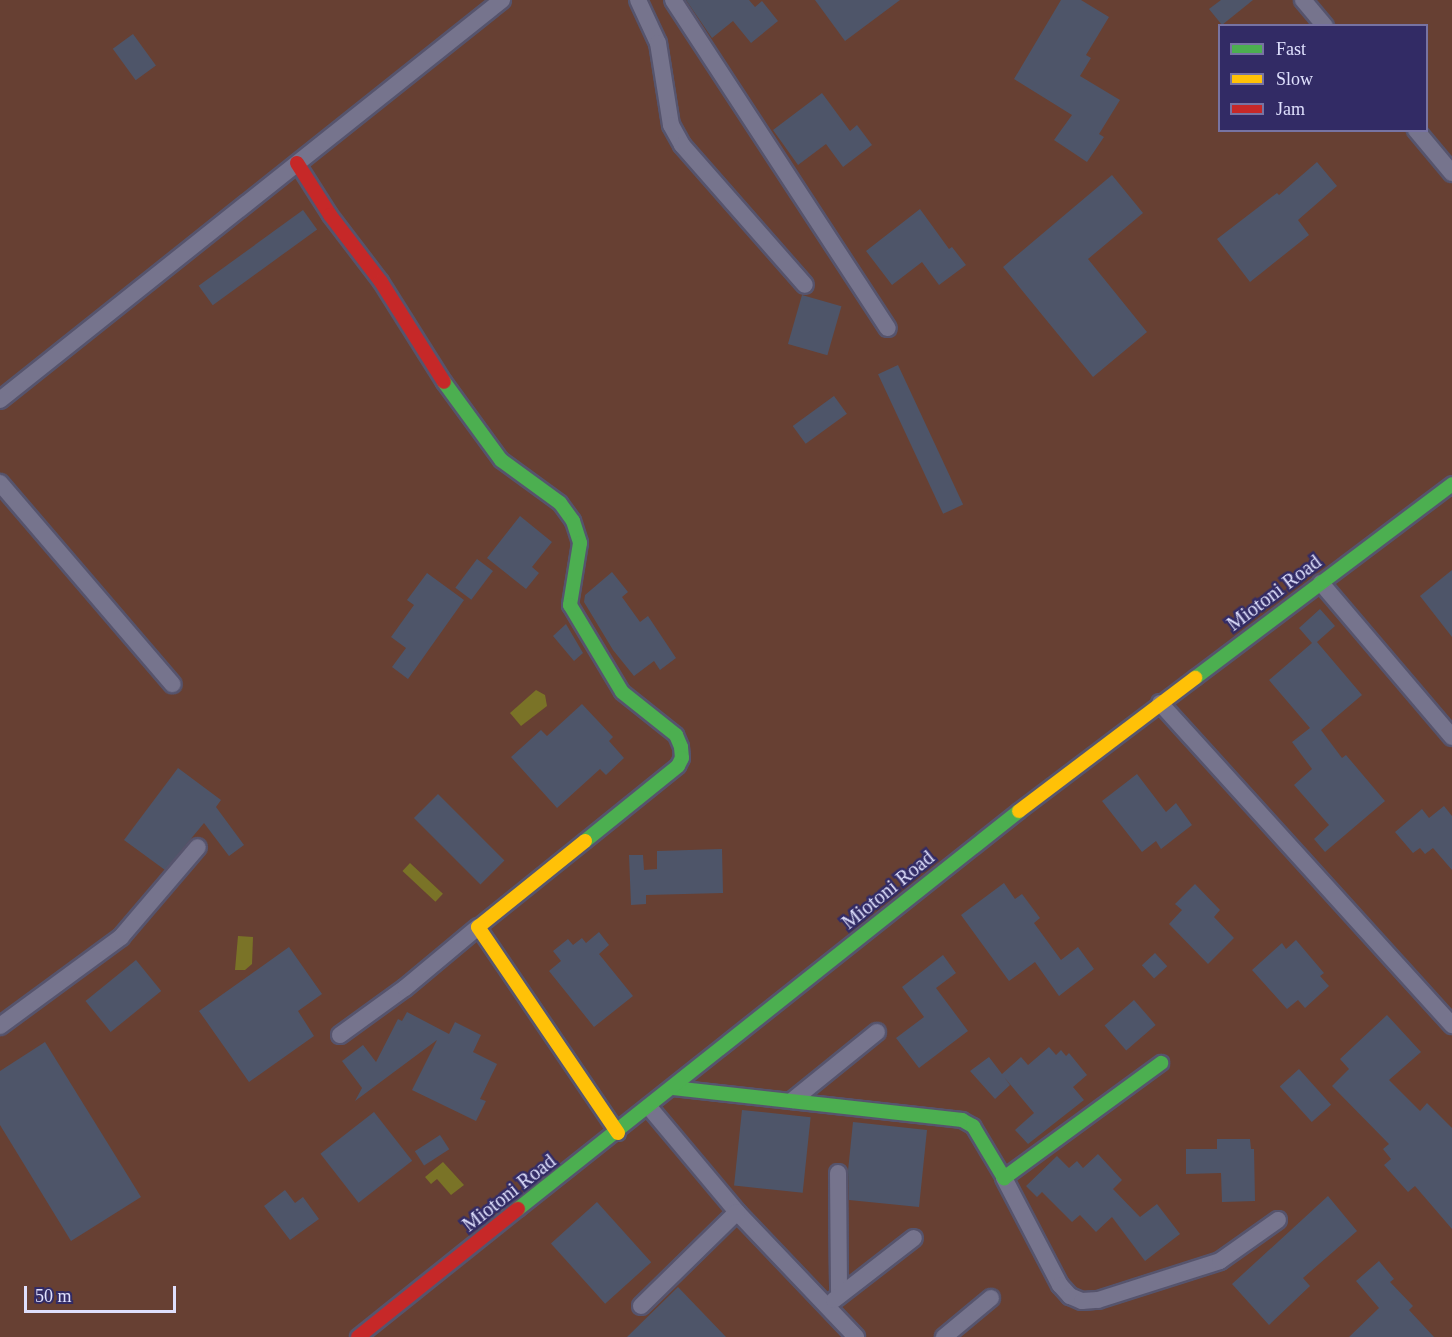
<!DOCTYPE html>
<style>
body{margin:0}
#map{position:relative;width:1452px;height:1337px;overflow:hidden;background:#3c3858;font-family:"Times New Roman",serif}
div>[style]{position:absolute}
.green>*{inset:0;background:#674033}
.water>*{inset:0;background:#7a7327;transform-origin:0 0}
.building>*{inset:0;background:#4e5569;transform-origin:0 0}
.roads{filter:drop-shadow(2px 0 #56546d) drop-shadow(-2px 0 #56546d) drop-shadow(0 2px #56546d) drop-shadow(0 -2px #56546d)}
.street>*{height:16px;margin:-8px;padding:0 8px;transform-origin:8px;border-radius:8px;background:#76748d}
.fast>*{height:14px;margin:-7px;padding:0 7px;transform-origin:7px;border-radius:7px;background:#4caf50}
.slow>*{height:14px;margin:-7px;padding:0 7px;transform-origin:7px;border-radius:7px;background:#ffc107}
.jam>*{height:14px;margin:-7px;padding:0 7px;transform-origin:7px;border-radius:7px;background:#c62828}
span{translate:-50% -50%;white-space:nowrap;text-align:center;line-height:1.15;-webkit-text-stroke:5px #322b65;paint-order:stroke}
.street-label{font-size:20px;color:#dfe0fd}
.legend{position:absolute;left:1218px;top:24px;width:210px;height:108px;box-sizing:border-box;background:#322b65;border:2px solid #7773a2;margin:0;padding:8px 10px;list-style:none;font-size:18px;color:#dfe0fd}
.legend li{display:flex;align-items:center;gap:12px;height:30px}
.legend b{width:30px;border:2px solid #7773a2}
.scale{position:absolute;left:24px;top:1286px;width:152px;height:27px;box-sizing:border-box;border:3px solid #dfe0fd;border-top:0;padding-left:8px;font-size:18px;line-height:21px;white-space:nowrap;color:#dfe0fd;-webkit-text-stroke:4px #322b65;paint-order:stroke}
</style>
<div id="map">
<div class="green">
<div style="clip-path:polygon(evenodd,0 0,1452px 0,1452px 1337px,0 1337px,0 0,1220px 26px,1426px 26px,1426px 130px,1220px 130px,1220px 26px)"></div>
</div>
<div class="water">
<div style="clip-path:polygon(536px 690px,545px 695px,547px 706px,521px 726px,510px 713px)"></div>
<div style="left:410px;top:863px;width:45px;height:11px;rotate:43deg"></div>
<div style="clip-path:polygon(238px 936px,253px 937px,252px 964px,245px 970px,235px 970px)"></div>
<div style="clip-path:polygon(443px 1162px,464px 1185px,451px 1195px,437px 1179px,431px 1184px,425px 1177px)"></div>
</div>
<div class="building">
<div style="clip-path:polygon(686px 0,749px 0,755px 7px,762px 1px,778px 21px,751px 43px,733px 21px,712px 38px)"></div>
<div style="clip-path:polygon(815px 0,900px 0,845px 41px)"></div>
<div style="clip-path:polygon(1061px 0,1081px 0,1109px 17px,1086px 55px,1091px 58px,1080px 76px,1120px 100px,1099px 134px,1104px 137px,1087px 162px,1054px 140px,1072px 115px,1014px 79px)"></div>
<div style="clip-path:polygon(1221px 0,1253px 0,1222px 25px,1209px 9px)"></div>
<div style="left:133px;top:34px;width:39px;height:25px;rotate:54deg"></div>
<div style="clip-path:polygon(822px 93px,850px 131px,857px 125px,872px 145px,843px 167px,826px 144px,798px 165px,773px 130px)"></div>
<div style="clip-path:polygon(1317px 162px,1337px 186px,1298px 220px,1309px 235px,1250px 282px,1217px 239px,1277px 193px,1279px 195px)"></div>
<div style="clip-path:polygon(1112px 175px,1143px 213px,1088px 259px,1147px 332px,1093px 377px,1003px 267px)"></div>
<div style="clip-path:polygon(920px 209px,949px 249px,952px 247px,966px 265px,939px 285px,922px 262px,892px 285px,866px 251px)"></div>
<div style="left:303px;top:210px;width:24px;height:129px;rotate:54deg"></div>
<div style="left:802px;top:295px;width:41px;height:51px;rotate:16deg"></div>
<div style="left:898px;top:365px;width:154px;height:22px;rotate:65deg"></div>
<div style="left:834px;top:396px;width:22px;height:51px;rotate:54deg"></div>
<div style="clip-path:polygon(520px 516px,552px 542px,532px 567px,539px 573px,526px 589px,487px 558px)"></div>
<div style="left:477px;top:559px;width:20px;height:36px;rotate:37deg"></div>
<div style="clip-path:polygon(1452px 570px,1452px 637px,1420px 596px)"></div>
<div style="clip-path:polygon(612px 572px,628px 592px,622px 597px,640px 622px,648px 616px,676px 658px,660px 670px,654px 661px,634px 676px,613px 650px,584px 602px,585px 595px)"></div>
<div style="clip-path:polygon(427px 573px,464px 600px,408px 679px,392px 667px,406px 648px,391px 637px,414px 605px,407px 600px)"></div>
<div style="clip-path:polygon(1320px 609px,1335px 626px,1317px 642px,1362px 695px,1321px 730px,1342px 758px,1346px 755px,1385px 801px,1325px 852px,1314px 839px,1329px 825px,1294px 785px,1312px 769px,1292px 742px,1310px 728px,1269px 680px,1312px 643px,1299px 628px)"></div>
<div style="clip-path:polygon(566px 624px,583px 653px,574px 661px,553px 636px)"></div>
<div style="clip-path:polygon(582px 704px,613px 737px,609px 741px,624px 758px,606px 775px,600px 769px,557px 808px,511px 757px,541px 730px,547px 736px)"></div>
<div style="clip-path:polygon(178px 768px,221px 800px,216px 807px,244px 845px,229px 856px,204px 823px,165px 870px,124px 840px)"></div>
<div style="clip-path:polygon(1137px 774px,1166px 812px,1176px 803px,1192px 825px,1161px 849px,1156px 841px,1142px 852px,1102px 801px)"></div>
<div style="left:438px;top:794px;width:94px;height:34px;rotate:45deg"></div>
<div style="clip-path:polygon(1444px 806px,1452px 816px,1452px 870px,1433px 848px,1425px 854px,1420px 848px,1413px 853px,1395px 832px,1422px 809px,1429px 818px)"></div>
<div style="clip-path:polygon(722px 849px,723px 893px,646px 895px,646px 904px,631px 905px,629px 855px,643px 855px,644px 870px,657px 869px,657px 851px)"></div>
<div style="clip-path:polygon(1004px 883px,1015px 899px,1022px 894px,1040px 918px,1034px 923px,1061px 960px,1078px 947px,1094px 969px,1059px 996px,1035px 962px,1009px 981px,961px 915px)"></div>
<div style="clip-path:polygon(1195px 884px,1220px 910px,1214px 917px,1234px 938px,1208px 964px,1169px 924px,1182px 910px,1175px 904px)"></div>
<div style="clip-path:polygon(599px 932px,609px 945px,599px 954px,633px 996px,594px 1027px,549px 971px,561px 961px,553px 951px,568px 939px,573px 945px,582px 938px,586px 943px)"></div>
<div style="clip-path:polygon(1296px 940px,1324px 973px,1320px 976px,1329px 986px,1305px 1008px,1298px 1000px,1287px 1009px,1252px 970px,1282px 943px,1286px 949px)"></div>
<div style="clip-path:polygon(289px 947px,322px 994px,298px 1011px,314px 1036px,249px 1082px,199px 1011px)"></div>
<div style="left:1155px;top:953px;width:18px;height:18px;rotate:47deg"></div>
<div style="clip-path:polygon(943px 955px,956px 973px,936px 988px,968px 1031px,919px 1068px,896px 1038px,924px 1017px,902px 987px)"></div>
<div style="left:136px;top:960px;width:40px;height:65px;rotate:51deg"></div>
<div style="left:1134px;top:1000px;width:33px;height:39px;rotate:49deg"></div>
<div style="clip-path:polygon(407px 1012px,449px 1034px,455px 1022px,481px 1035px,473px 1052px,497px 1064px,480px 1099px,486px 1101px,476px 1121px,412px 1090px,437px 1040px,355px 1101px,362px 1088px,342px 1061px,363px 1045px,376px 1062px,398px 1019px,402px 1021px)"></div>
<div style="clip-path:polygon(1387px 1015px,1421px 1052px,1389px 1080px,1420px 1111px,1427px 1103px,1452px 1128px,1452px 1229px,1415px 1186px,1408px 1192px,1384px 1165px,1391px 1159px,1383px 1149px,1389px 1144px,1332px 1086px,1349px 1069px,1340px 1059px)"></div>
<div style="clip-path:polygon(45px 1042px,141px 1197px,71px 1241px,0 1125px,0 1071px)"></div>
<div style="clip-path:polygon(1049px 1047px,1056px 1055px,1061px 1050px,1066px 1056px,1069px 1053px,1087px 1075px,1073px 1087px,1084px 1100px,1028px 1144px,1015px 1130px,1034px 1113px,1004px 1077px,1010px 1085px,995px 1099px,970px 1071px,989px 1057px,1002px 1074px,1021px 1057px,1028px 1065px)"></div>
<div style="left:1299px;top:1069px;width:48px;height:26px;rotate:48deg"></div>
<div style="left:742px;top:1110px;width:69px;height:76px;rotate:6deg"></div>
<div style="left:374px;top:1112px;width:62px;height:68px;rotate:52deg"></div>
<div style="clip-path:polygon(853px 1122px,927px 1130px,919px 1207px,849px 1200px,848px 1171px)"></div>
<div style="left:440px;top:1135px;width:17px;height:30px;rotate:57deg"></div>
<div style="clip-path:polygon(1217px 1139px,1250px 1139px,1251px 1149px,1254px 1149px,1255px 1201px,1222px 1202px,1221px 1173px,1186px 1174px,1186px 1149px,1217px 1149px)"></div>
<div style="clip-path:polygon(1098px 1154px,1122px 1180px,1113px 1189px,1140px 1217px,1157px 1204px,1180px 1234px,1145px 1261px,1112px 1217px,1096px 1232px,1080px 1215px,1072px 1222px,1042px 1192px,1037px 1197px,1026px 1186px,1057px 1156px,1069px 1168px,1077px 1161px,1083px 1168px)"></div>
<div style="clip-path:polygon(285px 1190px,295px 1203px,303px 1197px,319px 1219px,290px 1240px,264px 1206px)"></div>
<div style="clip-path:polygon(1328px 1196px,1357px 1231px,1303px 1278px,1310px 1286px,1269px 1325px,1232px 1284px)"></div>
<div style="left:597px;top:1202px;width:81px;height:62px;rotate:48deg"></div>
<div style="clip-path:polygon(1379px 1261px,1394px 1279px,1390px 1282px,1413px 1306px,1409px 1310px,1434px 1337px,1349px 1337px,1379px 1308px,1356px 1281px)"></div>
<div style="clip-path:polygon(678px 1287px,726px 1337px,627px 1337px)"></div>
</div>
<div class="roads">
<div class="street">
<div style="left:638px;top:0;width:47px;rotate:65.1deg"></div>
<div style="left:658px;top:43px;width:83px;rotate:81deg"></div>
<div style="left:671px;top:125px;width:23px;rotate:61deg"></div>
<div style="left:682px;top:145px;width:186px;rotate:48.7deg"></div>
<div style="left:673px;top:0;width:392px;rotate:56.8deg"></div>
<div style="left:1303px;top:0;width:34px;rotate:50deg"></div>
<div style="left:1416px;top:130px;width:56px;rotate:50.1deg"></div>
<div style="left:0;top:400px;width:642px;rotate:-38.55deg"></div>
<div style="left:0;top:483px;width:265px;rotate:49.4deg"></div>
<div style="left:1321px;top:583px;width:202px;rotate:49.6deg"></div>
<div style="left:1160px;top:703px;width:435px;rotate:47.8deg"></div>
<div style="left:0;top:1026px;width:150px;rotate:-36.3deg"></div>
<div style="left:121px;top:937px;width:118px;rotate:-49.5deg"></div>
<div style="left:340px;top:1035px;width:80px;rotate:-35.9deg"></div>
<div style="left:405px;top:988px;width:95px;rotate:-39.9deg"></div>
<div style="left:793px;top:1100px;width:108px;rotate:-39deg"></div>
<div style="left:649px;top:1107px;width:137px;rotate:50deg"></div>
<div style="left:737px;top:1212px;width:173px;rotate:46.4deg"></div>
<div style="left:838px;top:1173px;width:122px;rotate:89.5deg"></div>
<div style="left:1004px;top:1178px;width:121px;rotate:62.4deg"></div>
<div style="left:1060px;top:1285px;width:15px;rotate:48deg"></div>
<div style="left:1070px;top:1296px;width:13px;rotate:23deg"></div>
<div style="left:1082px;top:1301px;width:16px;rotate:-4deg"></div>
<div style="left:1098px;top:1300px;width:128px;rotate:-17.7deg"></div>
<div style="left:1220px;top:1261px;width:71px;rotate:-35.3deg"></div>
<div style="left:834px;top:1300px;width:101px;rotate:-37.8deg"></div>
<div style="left:641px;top:1306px;width:134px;rotate:-44.4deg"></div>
<div style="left:944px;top:1337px;width:61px;rotate:-39.7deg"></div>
</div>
<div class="fast">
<div style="left:444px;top:382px;width:97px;rotate:53.8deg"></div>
<div style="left:501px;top:460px;width:73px;rotate:36.1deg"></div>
<div style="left:560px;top:503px;width:22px;rotate:54deg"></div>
<div style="left:573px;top:521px;width:23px;rotate:72deg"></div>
<div style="left:580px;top:543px;width:63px;rotate:99.2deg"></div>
<div style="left:570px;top:605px;width:101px;rotate:59.1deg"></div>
<div style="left:622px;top:692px;width:69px;rotate:38.5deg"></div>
<div style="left:676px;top:735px;width:13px;rotate:67deg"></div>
<div style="left:681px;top:747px;width:11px;rotate:85deg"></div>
<div style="left:682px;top:758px;width:9px;rotate:117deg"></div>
<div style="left:678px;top:766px;width:119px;rotate:141.1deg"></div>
<div style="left:1195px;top:678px;width:322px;rotate:-37deg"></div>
<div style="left:673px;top:1088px;width:291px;rotate:6.3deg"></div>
<div style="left:962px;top:1120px;width:13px;rotate:29deg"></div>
<div style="left:973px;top:1126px;width:61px;rotate:59.2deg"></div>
<div style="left:1004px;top:1178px;width:195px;rotate:-36.2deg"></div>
<div style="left:518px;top:1209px;width:640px;rotate:-38.46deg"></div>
</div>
<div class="slow">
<div style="left:1019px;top:811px;width:221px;rotate:-37.1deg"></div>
<div style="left:585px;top:841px;width:137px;rotate:141.2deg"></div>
<div style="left:478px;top:927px;width:249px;rotate:55.8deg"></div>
</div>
<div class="jam">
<div style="left:297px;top:163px;width:62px;rotate:57.6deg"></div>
<div style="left:330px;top:215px;width:84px;rotate:52.7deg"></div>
<div style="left:381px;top:282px;width:118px;rotate:57.8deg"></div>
<div style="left:358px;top:1337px;width:205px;rotate:-38.7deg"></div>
</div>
</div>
<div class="street-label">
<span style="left:1274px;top:593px;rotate:-37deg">Miotoni Road</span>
<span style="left:888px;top:890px;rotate:-39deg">Miotoni Road</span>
<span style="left:509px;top:1193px;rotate:-38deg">Miotoni Road</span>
</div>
<ul class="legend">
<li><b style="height:8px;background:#4caf50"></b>Fast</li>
<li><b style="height:8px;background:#ffc107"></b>Slow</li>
<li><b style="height:8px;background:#c62828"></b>Jam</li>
</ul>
<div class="scale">50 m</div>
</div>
